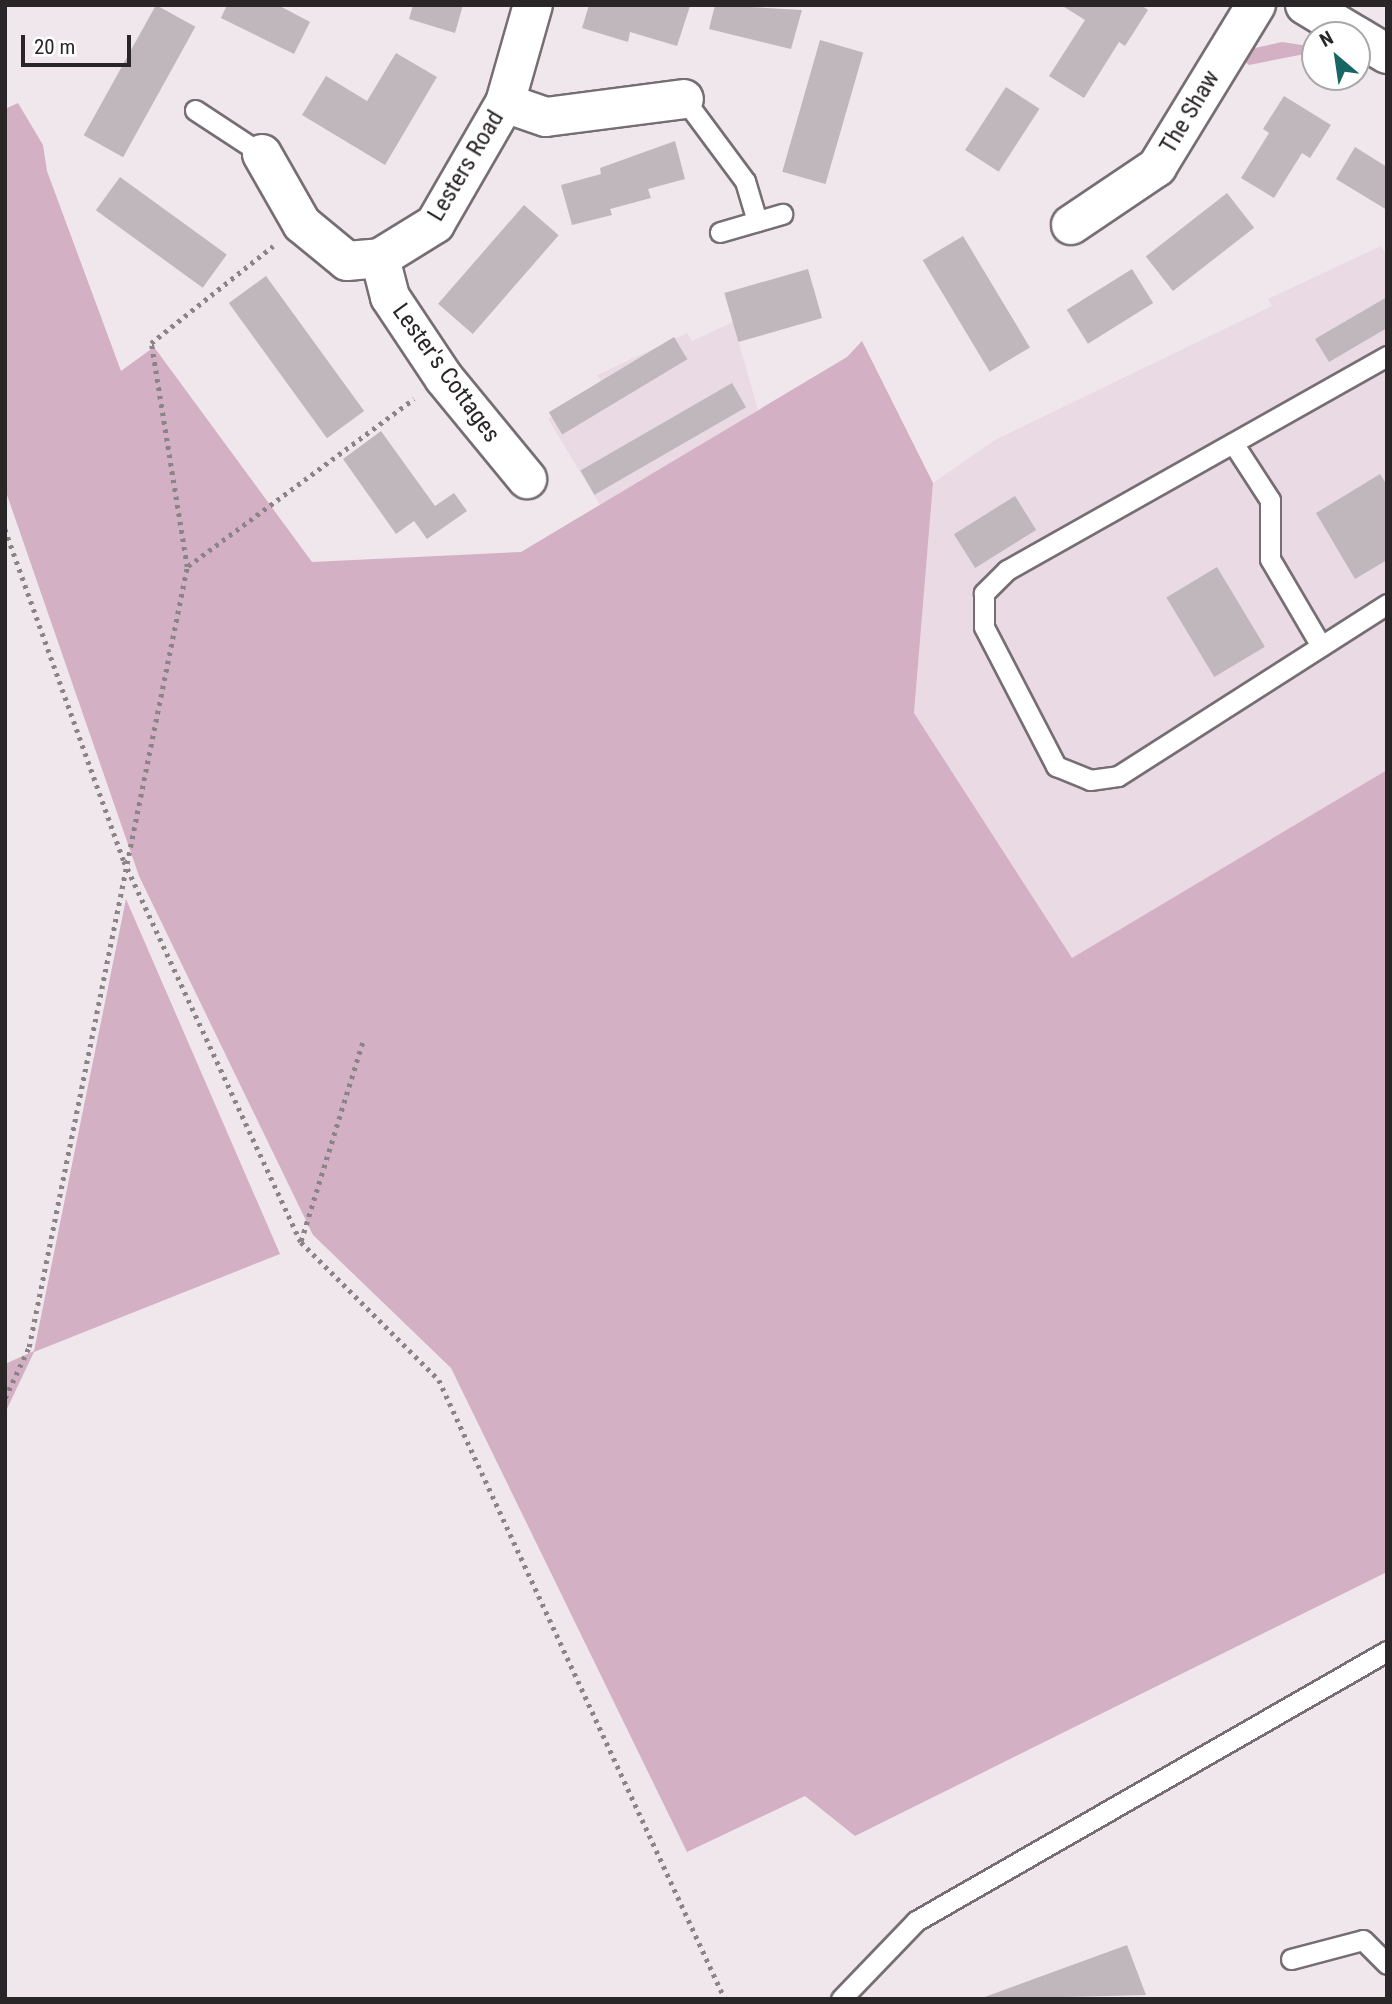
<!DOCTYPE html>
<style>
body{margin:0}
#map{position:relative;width:1392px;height:2004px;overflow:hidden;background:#f0e7ec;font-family:"Roboto Condensed",sans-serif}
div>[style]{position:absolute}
.built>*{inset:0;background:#eadae3}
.green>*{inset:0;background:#d4b0c5}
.building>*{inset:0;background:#c0b7bc;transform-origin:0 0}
.path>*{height:4.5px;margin-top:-2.25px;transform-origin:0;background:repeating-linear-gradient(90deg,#8a8487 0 3.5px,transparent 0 8.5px)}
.roads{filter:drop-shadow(2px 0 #766e73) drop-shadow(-2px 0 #766e73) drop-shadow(0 2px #766e73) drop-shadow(0 -2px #766e73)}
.service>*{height:19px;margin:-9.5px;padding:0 9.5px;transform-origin:9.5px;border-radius:9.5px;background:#fff}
.minor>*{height:38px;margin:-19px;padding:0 19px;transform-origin:19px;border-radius:19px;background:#fff}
span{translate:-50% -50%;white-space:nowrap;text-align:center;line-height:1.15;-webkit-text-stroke:5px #fff;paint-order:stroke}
.street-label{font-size:24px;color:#2a2628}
.frame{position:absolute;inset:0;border:7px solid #2a2628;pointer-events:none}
.north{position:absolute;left:1301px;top:21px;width:70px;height:70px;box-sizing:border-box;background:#fff;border:2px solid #aaa8a9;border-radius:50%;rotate:331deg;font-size:19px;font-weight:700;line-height:28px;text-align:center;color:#2a2628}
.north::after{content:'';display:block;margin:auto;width:24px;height:32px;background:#186663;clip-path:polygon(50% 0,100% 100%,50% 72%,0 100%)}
.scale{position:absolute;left:21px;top:35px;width:110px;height:32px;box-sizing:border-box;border:4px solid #2a2628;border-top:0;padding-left:9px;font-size:21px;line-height:24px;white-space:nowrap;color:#2a2628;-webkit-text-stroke:5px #fff;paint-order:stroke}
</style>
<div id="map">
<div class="built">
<div style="clip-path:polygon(1381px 246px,1387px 257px,1387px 770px,1072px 959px,914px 713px,933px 483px,995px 440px,1272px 306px,1268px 299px)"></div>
<div style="clip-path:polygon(733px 322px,758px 410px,600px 505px,548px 419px,604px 386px,597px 375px,687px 333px,692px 341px)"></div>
</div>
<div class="green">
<div style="clip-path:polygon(1282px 42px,1315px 47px,1315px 52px,1249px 65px,1243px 60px,1255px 48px)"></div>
<div style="clip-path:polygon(18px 103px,43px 145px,47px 171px,121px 371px,154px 347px,312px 562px,521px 552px,847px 357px,862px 341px,933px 483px,914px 713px,1072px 958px,1387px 770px,1387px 1572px,855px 1836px,805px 1796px,687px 1852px,451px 1368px,313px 1235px,139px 876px,5px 489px,5px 109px)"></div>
<div style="clip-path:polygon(126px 899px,280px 1254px,34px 1352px,5px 1413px,5px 1364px,34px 1351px)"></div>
</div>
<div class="building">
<div style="left:156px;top:5px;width:45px;height:149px;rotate:29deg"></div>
<div style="clip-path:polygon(227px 5px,278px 5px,310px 22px,294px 54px,221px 18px)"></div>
<div style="clip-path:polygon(413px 5px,463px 5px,455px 33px,409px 19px)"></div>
<div style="clip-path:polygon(589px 5px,686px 5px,690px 6px,677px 46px,630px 32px,628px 42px,582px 28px)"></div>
<div style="clip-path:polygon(715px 5px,802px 10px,791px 49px,709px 29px)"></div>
<div style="clip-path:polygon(1061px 5px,1141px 5px,1148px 10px,1125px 46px,1119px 42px,1084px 98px,1049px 76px,1085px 20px)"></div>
<div style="left:820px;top:40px;width:45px;height:137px;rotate:16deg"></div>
<div style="clip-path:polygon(396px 53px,437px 77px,385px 165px,302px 115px,326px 76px,367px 101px)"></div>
<div style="left:1006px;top:87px;width:40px;height:75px;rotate:33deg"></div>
<div style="clip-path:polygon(1284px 96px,1331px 125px,1310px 158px,1302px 153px,1274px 198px,1241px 178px,1269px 133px,1263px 129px)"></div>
<div style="clip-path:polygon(675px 141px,685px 179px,648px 189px,651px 198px,610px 209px,612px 215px,572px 225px,561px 185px,601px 174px,600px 168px)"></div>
<div style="clip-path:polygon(1355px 147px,1387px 167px,1387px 210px,1336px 179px)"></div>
<div style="left:120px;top:177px;width:132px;height:41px;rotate:36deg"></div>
<div style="left:1227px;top:193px;width:44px;height:103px;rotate:52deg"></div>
<div style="left:524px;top:205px;width:46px;height:131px;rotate:41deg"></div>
<div style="left:963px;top:236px;width:130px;height:47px;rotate:59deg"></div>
<div style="left:808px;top:269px;width:51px;height:87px;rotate:74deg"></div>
<div style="left:1132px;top:269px;width:40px;height:77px;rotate:58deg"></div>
<div style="left:266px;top:276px;width:167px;height:46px;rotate:54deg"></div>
<div style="clip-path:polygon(1387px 297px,1387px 328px,1329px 362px,1315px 339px)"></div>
<div style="left:674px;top:337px;width:26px;height:146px;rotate:59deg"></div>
<div style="left:732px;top:383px;width:28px;height:175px;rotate:60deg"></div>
<div style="clip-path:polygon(381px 431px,435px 506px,454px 493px,467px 511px,427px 539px,414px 521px,396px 534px,343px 459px)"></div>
<div style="clip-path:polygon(1380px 474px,1387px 485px,1387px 560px,1355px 579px,1316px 513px)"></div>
<div style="left:1015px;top:496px;width:40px;height:72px;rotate:58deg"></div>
<div style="left:1217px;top:567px;width:93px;height:59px;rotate:59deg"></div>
<div style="clip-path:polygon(1127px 1945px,1146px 1995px,982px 1999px,982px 1998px)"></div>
</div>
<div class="path">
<div style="left:5px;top:529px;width:353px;rotate:70.3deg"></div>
<div style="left:124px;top:861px;width:420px;rotate:65.1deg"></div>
<div style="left:301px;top:1242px;width:195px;rotate:45deg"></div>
<div style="left:439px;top:1380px;width:682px;rotate:65.2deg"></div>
<div style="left:188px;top:566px;width:281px;rotate:-36.5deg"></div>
<div style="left:301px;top:1241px;width:209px;rotate:-72.8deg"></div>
<div style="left:5px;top:1398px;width:56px;rotate:-64.8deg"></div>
<div style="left:29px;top:1347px;width:796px;rotate:-78.55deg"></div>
<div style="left:187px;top:567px;width:227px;rotate:-99.1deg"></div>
<div style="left:151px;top:343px;width:156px;rotate:-38.5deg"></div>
</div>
<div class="roads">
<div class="service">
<div style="left:684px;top:99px;width:102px;rotate:53.4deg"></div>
<div style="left:745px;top:181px;width:42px;rotate:73.3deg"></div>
<div style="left:195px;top:110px;width:80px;rotate:33.3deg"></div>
<div style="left:720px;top:232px;width:65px;rotate:-16.2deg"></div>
<div style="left:1387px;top:356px;width:436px;rotate:150.6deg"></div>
<div style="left:1007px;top:570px;width:33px;rotate:135deg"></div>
<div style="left:984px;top:593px;width:34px;rotate:90deg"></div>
<div style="left:984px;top:627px;width:157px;rotate:62.6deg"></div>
<div style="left:1056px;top:766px;width:37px;rotate:22deg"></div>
<div style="left:1090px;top:780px;width:28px;rotate:-8deg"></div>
<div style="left:1118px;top:776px;width:319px;rotate:-32.6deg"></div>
<div style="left:1233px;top:443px;width:68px;rotate:57deg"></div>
<div style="left:1270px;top:500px;width:59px;rotate:90deg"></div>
<div style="left:1270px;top:559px;width:101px;rotate:59.6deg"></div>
<div style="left:1291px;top:1959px;width:74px;rotate:-14.8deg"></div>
<div style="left:1363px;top:1940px;width:34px;rotate:45deg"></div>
<div style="left:841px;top:1999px;width:108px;rotate:-46.1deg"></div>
<div style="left:916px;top:1921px;width:543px;rotate:-29.82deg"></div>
</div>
<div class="minor">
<div style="left:1305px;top:5px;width:58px;rotate:31deg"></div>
<div style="left:1357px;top:36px;width:35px;rotate:31deg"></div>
<div style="left:505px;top:103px;width:43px;rotate:18.9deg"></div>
<div style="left:546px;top:117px;width:139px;rotate:-7.4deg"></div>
<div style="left:262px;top:154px;width:81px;rotate:60.3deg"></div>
<div style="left:302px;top:224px;width:58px;rotate:39.4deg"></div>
<div style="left:347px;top:261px;width:33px;rotate:-5deg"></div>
<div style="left:380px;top:258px;width:65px;rotate:-31.7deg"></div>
<div style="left:435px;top:224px;width:140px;rotate:-60deg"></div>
<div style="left:505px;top:103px;width:102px;rotate:-74.1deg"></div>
<div style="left:1071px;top:225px;width:104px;rotate:-34deg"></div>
<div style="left:1157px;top:167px;width:190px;rotate:-58.6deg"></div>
<div style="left:380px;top:258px;width:40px;rotate:75.6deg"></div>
<div style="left:390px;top:297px;width:97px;rotate:56.3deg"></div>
<div style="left:444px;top:378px;width:131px;rotate:50.6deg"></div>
</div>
</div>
<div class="street-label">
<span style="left:1190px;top:112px;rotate:-59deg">The Shaw</span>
<span style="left:466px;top:166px;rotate:-59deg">Lesters Road</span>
<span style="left:446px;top:373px;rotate:54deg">Lester's Cottages</span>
</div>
<div class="frame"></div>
<div class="north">N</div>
<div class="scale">20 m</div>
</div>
